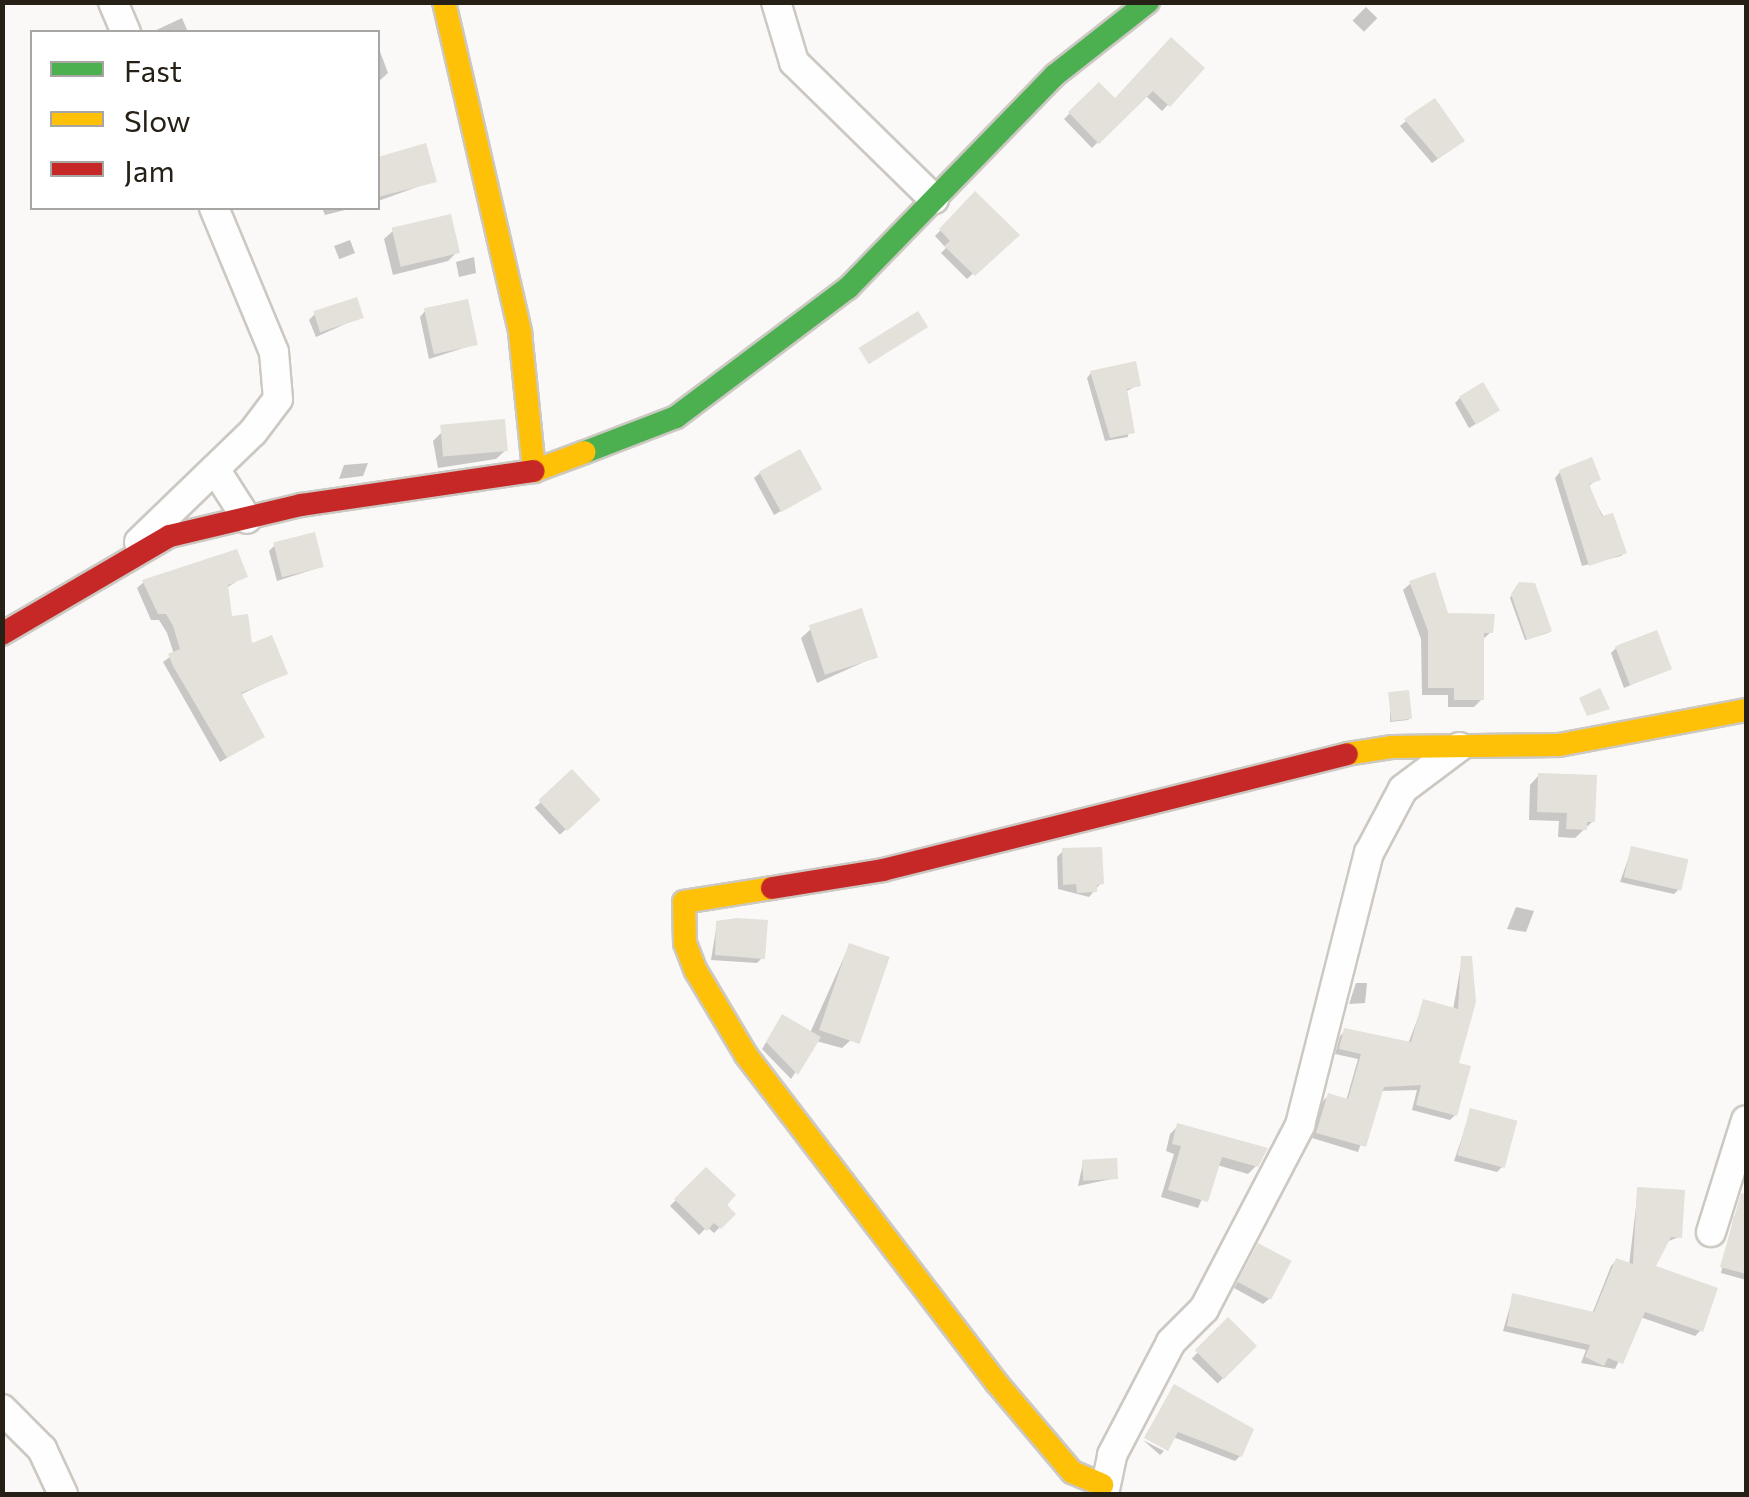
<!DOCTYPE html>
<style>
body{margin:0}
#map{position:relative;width:1749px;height:1497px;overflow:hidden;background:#fbf9f7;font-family:Commissioner,sans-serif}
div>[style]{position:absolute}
.shadow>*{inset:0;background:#0003;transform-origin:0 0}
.building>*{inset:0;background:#e4e0da;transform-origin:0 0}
.roads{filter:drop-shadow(2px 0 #ccc8c2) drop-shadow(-2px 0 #ccc8c2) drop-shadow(0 2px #ccc8c2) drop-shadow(0 -2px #ccc8c2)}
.street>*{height:28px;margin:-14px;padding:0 14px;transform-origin:14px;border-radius:14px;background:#fefefe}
.fast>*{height:22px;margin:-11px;padding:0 11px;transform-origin:11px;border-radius:11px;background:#4caf50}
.slow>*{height:22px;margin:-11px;padding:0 11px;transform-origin:11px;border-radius:11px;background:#ffc107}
.jam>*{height:22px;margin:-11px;padding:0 11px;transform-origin:11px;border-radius:11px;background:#c62828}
span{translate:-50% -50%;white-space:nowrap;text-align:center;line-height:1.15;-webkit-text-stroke:8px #fff;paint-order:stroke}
.frame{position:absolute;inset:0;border:5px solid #262016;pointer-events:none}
.legend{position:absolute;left:30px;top:30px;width:350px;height:180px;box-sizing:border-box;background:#fff;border:2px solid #a8a6a2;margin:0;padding:12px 18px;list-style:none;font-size:30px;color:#262016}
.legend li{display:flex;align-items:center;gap:20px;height:50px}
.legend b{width:50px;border:2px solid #a8a6a2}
</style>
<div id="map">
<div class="shadow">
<div style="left:1366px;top:7px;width:16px;height:19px;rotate:45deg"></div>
<div style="clip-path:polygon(182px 18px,188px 32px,152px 32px)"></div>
<div style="clip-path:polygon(378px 46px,388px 73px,378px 82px)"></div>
<div style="clip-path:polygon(1202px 68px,1162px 111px,1145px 95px,1092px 148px,1064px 119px,1099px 85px,1115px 101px)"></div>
<div style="clip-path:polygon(1406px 121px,1456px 146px,1432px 163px,1400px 126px)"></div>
<div style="clip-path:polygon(425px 149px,434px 181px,378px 201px,378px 163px)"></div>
<div style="clip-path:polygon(975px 195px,1016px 235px,967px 279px,941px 253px,946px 248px,935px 236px)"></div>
<div style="clip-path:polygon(322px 208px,353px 208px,325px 215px)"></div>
<div style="clip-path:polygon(394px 230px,457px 252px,448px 261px,393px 275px,384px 239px)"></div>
<div style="left:350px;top:240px;width:14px;height:17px;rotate:69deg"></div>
<div style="clip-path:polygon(474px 257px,476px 273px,459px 277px,456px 262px)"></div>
<div style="clip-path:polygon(425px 311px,476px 344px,429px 359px,420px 317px)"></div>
<div style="clip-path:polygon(315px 314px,361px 317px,316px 337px,309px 320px)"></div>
<div style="clip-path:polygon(1091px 373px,1138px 385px,1125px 392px,1128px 437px,1105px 441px,1087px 378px)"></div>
<div style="clip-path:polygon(1460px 398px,1491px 415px,1469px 428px,1455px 403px)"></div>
<div style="clip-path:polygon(442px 432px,506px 450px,496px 459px,438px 468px,433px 441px)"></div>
<div style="clip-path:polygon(368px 463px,363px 476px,339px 479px,344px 465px)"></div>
<div style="clip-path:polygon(1560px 472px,1598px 479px,1587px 487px,1624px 553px,1621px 556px,1582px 566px,1555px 478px)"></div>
<div style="clip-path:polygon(760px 473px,819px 489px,774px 515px,754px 478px)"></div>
<div style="clip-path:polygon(275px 545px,321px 567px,277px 581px,269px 551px)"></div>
<div style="clip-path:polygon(245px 576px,226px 588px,230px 619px,250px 647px,285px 673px,240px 695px,262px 737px,220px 762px,163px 662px,174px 654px,167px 633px,159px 620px,151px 620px,137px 588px,144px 582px)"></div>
<div style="clip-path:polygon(1411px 583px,1447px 615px,1491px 632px,1481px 641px,1482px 699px,1474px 707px,1448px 707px,1448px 695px,1422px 695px,1421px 639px,1403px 590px)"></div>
<div style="clip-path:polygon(1517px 587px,1550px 631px,1548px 633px,1525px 640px,1510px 598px)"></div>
<div style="clip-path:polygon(811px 629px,875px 657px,817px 683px,801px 638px)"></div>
<div style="clip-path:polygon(1617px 647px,1669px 668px,1624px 688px,1611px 653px)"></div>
<div style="clip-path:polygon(1390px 694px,1410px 718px,1408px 720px,1390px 722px)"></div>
<div style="left:572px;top:773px;width:37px;height:51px;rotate:47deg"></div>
<div style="clip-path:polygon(1539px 775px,1593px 821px,1575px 838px,1558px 837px,1559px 821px,1529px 820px,1530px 785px)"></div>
<div style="clip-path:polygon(1632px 848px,1680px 888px,1674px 894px,1620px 882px)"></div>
<div style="clip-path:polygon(1063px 851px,1101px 883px,1089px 897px,1058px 889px,1057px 857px)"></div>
<div style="clip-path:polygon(1516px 907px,1534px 911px,1526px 932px,1507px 929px)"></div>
<div style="clip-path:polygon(717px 923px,763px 957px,757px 963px,711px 960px)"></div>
<div style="clip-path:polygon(849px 946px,852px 1039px,842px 1048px,816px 1041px,791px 1079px,762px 1049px,782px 1017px,810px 1033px)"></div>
<div style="clip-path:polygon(1462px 959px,1455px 1115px,1450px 1120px,1412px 1110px,1417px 1090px,1380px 1091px,1358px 1152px,1312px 1138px,1323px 1101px,1328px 1096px,1346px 1101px,1358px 1059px,1335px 1054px,1340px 1036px,1345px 1031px,1408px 1044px,1424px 1002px,1453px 1010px)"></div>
<div style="clip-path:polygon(1356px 983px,1367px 983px,1365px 1003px,1349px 1004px)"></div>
<div style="clip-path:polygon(1471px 1111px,1503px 1166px,1497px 1172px,1454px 1161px)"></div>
<div style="clip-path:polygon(1178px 1126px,1256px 1166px,1248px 1174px,1217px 1165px,1198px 1208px,1161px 1197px,1174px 1154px,1166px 1151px,1170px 1134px)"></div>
<div style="clip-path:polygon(1083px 1163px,1116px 1178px,1078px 1186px)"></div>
<div style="clip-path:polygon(706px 1170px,733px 1214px,714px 1233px,707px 1227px,699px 1235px,670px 1206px)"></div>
<div style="clip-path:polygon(1638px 1190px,1679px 1237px,1666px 1242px,1652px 1267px,1700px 1331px,1695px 1336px,1640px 1317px,1615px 1369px,1581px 1363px,1586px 1350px,1503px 1331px,1513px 1296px,1592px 1314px,1611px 1266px,1617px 1260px,1629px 1265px)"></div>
<div style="clip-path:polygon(1746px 1198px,1746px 1280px,1721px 1273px,1734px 1216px,1741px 1215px)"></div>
<div style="clip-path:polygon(1259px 1246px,1269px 1299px,1263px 1304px,1234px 1288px)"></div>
<div style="left:1228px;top:1321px;width:36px;height:52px;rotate:44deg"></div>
<div style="clip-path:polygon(1175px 1387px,1240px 1456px,1235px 1461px,1173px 1437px,1167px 1447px,1145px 1436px)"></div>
<div style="clip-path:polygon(1143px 1440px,1164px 1451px,1160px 1455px)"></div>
</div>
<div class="building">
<div style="clip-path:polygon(1171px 37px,1205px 68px,1170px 107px,1153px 91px,1099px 144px,1068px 112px,1099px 82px,1115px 98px)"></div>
<div style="clip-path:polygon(1435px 98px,1465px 141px,1438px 159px,1404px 119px)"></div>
<div style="clip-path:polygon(426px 143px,437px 182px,378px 197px,378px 157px)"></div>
<div style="clip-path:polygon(975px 191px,1020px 235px,975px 276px,944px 246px,950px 241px,939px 229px)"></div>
<div style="left:451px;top:214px;width:40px;height:61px;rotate:77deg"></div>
<div style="left:357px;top:297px;width:22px;height:46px;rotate:72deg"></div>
<div style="left:468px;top:299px;width:47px;height:45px;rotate:78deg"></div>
<div style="left:918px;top:311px;width:19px;height:70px;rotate:58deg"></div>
<div style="clip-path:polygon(1136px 361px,1141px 386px,1127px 389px,1135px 433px,1110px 438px,1090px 371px)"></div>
<div style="left:1483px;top:382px;width:33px;height:28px;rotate:59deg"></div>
<div style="left:505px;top:419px;width:32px;height:65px;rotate:85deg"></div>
<div style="left:800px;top:449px;width:46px;height:47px;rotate:61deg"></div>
<div style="clip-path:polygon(1592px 457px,1601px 480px,1589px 484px,1602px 516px,1613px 513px,1627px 553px,1589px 566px,1559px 470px)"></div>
<div style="left:315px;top:532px;width:36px;height:43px;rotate:76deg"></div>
<div style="clip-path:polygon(237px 549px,248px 577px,228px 585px,232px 616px,248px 614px,252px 643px,272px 635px,288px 674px,241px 693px,265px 737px,227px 758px,173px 666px,168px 654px,180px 649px,173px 626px,166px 614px,158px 614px,142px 580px)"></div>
<div style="clip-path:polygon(1435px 572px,1448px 613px,1495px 614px,1493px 633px,1484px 633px,1484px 700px,1454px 700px,1454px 688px,1428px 688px,1428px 631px,1409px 581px)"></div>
<div style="clip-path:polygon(1519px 582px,1535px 583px,1552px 631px,1527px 640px,1511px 594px)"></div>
<div style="left:862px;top:608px;width:52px;height:56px;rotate:72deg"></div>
<div style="left:1657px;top:630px;width:42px;height:45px;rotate:69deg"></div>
<div style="clip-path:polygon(1600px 688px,1610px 709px,1587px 716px,1579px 698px)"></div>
<div style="left:1409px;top:690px;width:29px;height:21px;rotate:84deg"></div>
<div style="left:572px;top:769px;width:42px;height:46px;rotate:47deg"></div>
<div style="clip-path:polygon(1538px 773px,1597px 775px,1595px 822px,1587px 822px,1587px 830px,1566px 829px,1567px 813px,1537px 812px)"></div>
<div style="left:1631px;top:846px;width:59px;height:32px;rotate:13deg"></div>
<div style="clip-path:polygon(1102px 847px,1104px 884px,1097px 885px,1097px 892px,1077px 893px,1076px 884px,1063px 885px,1062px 848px)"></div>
<div style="clip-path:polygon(737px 918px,768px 920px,765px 959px,715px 955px,716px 921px)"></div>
<div style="left:849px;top:943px;width:43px;height:92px;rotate:19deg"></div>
<div style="clip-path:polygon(1461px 956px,1472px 956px,1476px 1002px,1459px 1063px,1471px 1066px,1457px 1116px,1416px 1105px,1421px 1085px,1384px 1087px,1366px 1147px,1316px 1133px,1328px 1093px,1348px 1099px,1361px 1054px,1339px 1049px,1344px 1028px,1411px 1042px,1423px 999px,1458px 1009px)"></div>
<div style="clip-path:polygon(782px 1014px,821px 1037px,798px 1075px,766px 1042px)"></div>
<div style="left:1470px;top:1108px;width:49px;height:49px;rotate:15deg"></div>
<div style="clip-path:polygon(1177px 1123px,1268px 1148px,1258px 1167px,1222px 1157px,1208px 1202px,1168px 1190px,1181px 1146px,1172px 1144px)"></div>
<div style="left:1117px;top:1158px;width:21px;height:35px;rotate:87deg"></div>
<div style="clip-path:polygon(706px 1167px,736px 1195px,727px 1205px,736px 1214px,721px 1229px,714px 1223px,707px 1231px,674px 1199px)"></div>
<div style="clip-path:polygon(1637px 1187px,1685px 1190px,1682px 1238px,1671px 1237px,1656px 1266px,1718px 1288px,1703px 1332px,1645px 1312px,1623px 1364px,1608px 1358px,1604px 1366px,1585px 1357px,1590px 1345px,1507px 1326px,1512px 1293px,1594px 1312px,1616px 1258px,1633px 1264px)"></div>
<div style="clip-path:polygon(1741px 1193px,1746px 1194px,1746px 1274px,1720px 1267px)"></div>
<div style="left:1258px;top:1243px;width:38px;height:44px;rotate:28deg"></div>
<div style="left:1228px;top:1317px;width:41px;height:47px;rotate:45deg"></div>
<div style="clip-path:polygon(1174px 1384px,1254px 1429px,1242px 1457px,1178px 1432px,1168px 1451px,1144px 1438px)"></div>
</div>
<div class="roads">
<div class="street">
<div style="left:113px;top:2px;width:33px;rotate:67deg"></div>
<div style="left:776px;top:2px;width:63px;rotate:73.3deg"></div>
<div style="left:794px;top:62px;width:196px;rotate:44.4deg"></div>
<div style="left:215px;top:469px;width:59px;rotate:57.4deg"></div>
<div style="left:139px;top:542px;width:158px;rotate:-44deg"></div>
<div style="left:253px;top:432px;width:41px;rotate:-52.9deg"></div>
<div style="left:278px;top:399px;width:47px;rotate:-94.9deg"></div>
<div style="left:274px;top:352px;width:156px;rotate:-112.6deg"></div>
<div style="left:1711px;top:1232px;width:117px;rotate:-72.6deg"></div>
<div style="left:2px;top:1409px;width:57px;rotate:45deg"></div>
<div style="left:42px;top:1449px;width:50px;rotate:65deg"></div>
<div style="left:1104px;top:1494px;width:40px;rotate:-78deg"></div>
<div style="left:1112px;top:1455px;width:127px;rotate:-62.4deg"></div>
<div style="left:1171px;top:1342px;width:47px;rotate:-45deg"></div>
<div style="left:1204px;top:1309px;width:208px;rotate:-62.4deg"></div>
<div style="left:1300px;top:1125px;width:281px;rotate:-75.8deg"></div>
<div style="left:1369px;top:853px;width:72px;rotate:-62deg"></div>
<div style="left:1403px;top:789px;width:70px;rotate:-36.9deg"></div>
</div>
<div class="fast">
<div style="left:585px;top:452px;width:97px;rotate:-21deg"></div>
<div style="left:676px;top:417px;width:215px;rotate:-36.9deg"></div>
<div style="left:848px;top:288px;width:297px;rotate:-45.8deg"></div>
<div style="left:1055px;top:75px;width:118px;rotate:-38.1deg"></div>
</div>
<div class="slow">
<div style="left:444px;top:2px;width:339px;rotate:77deg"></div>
<div style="left:520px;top:332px;width:140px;rotate:84.2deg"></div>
<div style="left:534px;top:471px;width:54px;rotate:-20.4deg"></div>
<div style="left:1347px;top:754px;width:46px;rotate:-8.8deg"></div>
<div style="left:1392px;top:747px;width:167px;rotate:-0.7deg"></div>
<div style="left:1559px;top:745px;width:190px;rotate:-10.6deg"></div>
<div style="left:772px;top:888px;width:89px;rotate:171deg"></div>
<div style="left:684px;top:902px;width:41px;rotate:88.6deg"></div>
<div style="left:685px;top:943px;width:30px;rotate:69deg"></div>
<div style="left:696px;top:971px;width:98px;rotate:59.2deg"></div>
<div style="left:746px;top:1055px;width:412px;rotate:52.6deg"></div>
<div style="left:996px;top:1382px;width:118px;rotate:49.8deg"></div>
<div style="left:1072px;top:1472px;width:33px;rotate:23deg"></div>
</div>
<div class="jam">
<div style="left:2px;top:634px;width:194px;rotate:-30.3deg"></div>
<div style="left:170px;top:536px;width:135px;rotate:-13.3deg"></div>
<div style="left:301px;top:505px;width:235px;rotate:-8.3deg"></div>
<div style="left:772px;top:888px;width:112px;rotate:-9.2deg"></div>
<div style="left:883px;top:870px;width:478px;rotate:-14deg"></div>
</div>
</div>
<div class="frame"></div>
<ul class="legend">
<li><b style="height:12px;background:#4caf50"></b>Fast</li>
<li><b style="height:12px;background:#ffc107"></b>Slow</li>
<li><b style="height:12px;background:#c62828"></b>Jam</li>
</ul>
</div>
